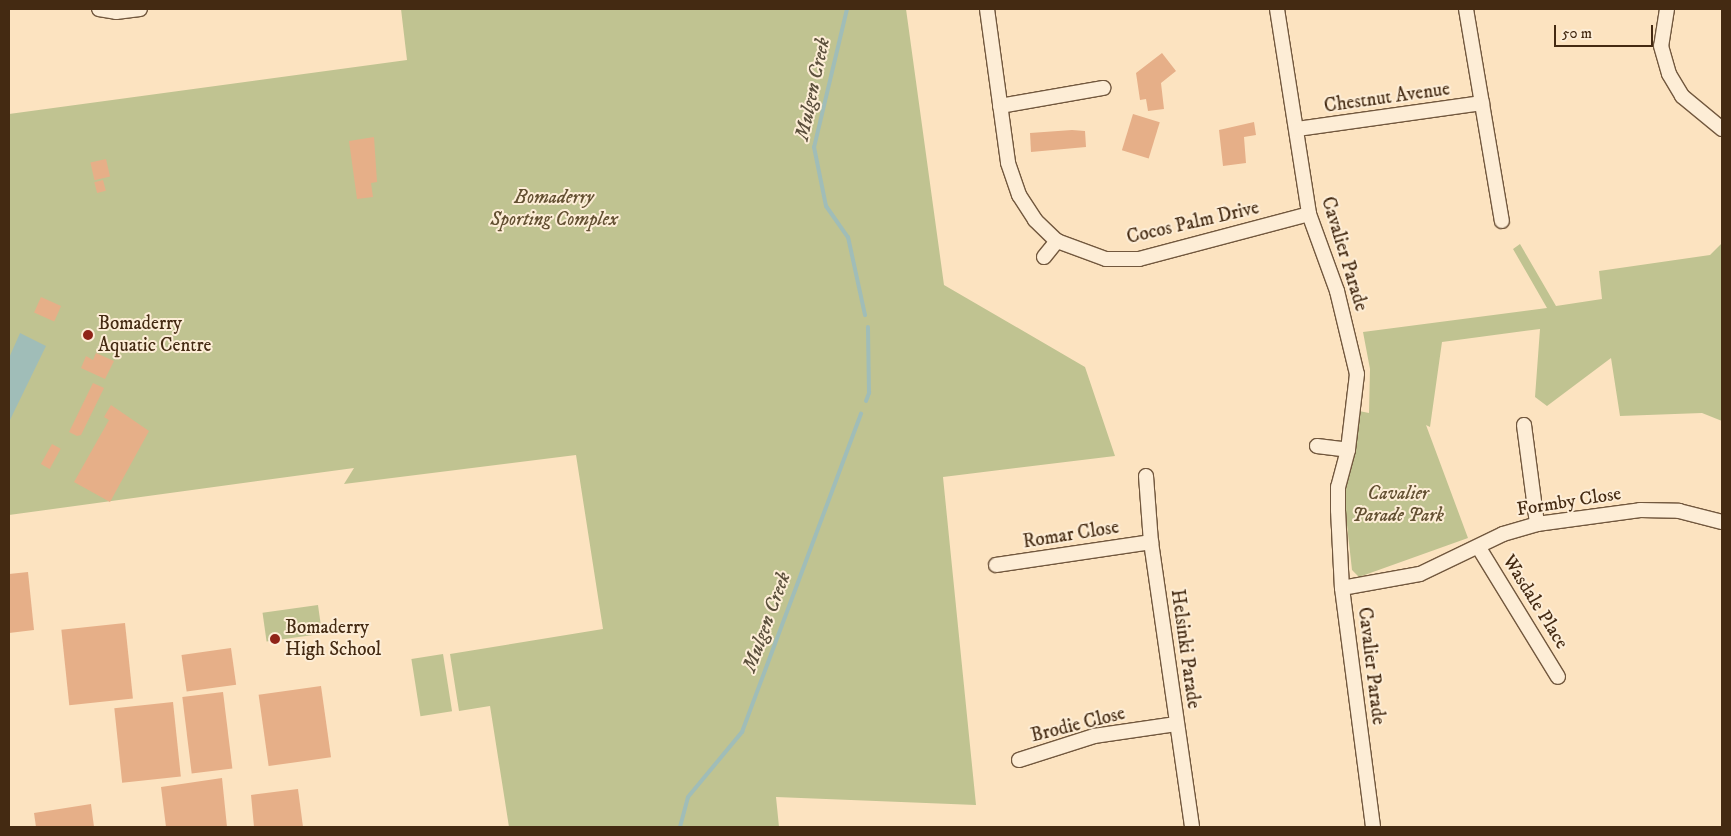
<!DOCTYPE html>
<style>
body{margin:0}
#map{position:relative;width:1731px;height:836px;overflow:hidden;background:#fce3c0;font-family:"IM FELL DW Pica",serif}
div>[style]{position:absolute}
.green>*{inset:0;background:#c0c391;transform-origin:0 0}
.water>*{inset:0;background:#a0bdb8}
.stream>*{height:4px;margin:-2px;padding:0 2px;transform-origin:2px;border-radius:2px;background:#a0bdb8}
.building>*{inset:0;background:#e6af88;transform-origin:0 0}
.roads{filter:drop-shadow(1px 0 #72583e) drop-shadow(-1px 0 #72583e) drop-shadow(0 1px #72583e) drop-shadow(0 -1px #72583e)}
.street>*{height:14px;margin:-7px;padding:0 7px;transform-origin:7px;border-radius:7px;background:#fdedd6}
.dots>*{width:14px;height:14px;translate:-50% -50%;box-sizing:border-box;border:2px solid #fdedd6;border-radius:50%}
span{translate:-50% -50%;white-space:nowrap;text-align:center;line-height:1.15;-webkit-text-stroke:4px #fdedd6;paint-order:stroke}
.street-label{font-size:19px;color:#442a12}
.park-label{font-size:19px;color:#635032;font-style:italic}
.poi-label{font-size:19px;color:#442a12}
.left{translate:0 -50%;text-align:left}
.water-label{font-size:20px;color:#5b4f3c;font-style:italic}
.frame{position:absolute;inset:0;border:10px solid #442a12;pointer-events:none}
.scale{position:absolute;left:1554px;top:25px;width:99px;height:22px;box-sizing:border-box;border:2px solid #442a12;border-top:0;padding-left:6px;font-size:15px;line-height:18px;white-space:nowrap;color:#442a12;-webkit-text-stroke:4px #fdedd6;paint-order:stroke}
</style>
<div id="map">
<div class="green">
<div style="clip-path:polygon(401px 9px,906px 9px,944px 285px,1085px 367px,1115px 456px,943px 477px,976px 805px,776px 797px,779px 827px,509px 827px,490px 706px,459px 711px,450px 654px,603px 629px,576px 455px,344px 484px,354px 468px,9px 515px,9px 114px,407px 60px)"></div>
<div style="clip-path:polygon(1722px 243px,1722px 421px,1702px 413px,1620px 416px,1611px 358px,1547px 406px,1535px 397px,1540px 329px,1442px 342px,1430px 427px,1426px 425px,1468px 538px,1359px 577px,1352px 570px,1343px 489px,1359px 411px,1369px 413px,1370px 369px,1363px 332px,1547px 308px,1513px 249px,1520px 244px,1556px 306px,1602px 299px,1599px 271px,1710px 255px)"></div>
<div style="left:318px;top:605px;width:29px;height:56px;rotate:82deg"></div>
<div style="left:443px;top:654px;width:58px;height:32px;rotate:81deg"></div>
</div>
<div class="water">
<div style="clip-path:polygon(20px 333px,46px 346px,9px 422px,9px 358px)"></div>
</div>
<div class="stream">
<div style="left:847px;top:9px;width:142px;rotate:103.4deg"></div>
<div style="left:814px;top:147px;width:60px;rotate:78.5deg"></div>
<div style="left:826px;top:206px;width:38px;rotate:55deg"></div>
<div style="left:848px;top:237px;width:80px;rotate:77.7deg"></div>
<div style="left:866px;top:401px;width:9px;rotate:-69deg"></div>
<div style="left:869px;top:393px;width:66px;rotate:-90.9deg"></div>
<div style="left:680px;top:827px;width:31px;rotate:-75deg"></div>
<div style="left:688px;top:797px;width:85px;rotate:-50.3deg"></div>
<div style="left:742px;top:732px;width:340px;rotate:-69.5deg"></div>
</div>
<div class="building">
<div style="clip-path:polygon(1162px 53px,1176px 71px,1161px 83px,1164px 109px,1148px 111px,1146px 99px,1140px 100px,1136px 73px)"></div>
<div style="left:1133px;top:114px;width:28px;height:38px;rotate:17deg"></div>
<div style="clip-path:polygon(1254px 122px,1256px 135px,1244px 137px,1246px 163px,1223px 166px,1219px 130px)"></div>
<div style="clip-path:polygon(1072px 130px,1085px 131px,1086px 147px,1031px 152px,1030px 133px)"></div>
<div style="clip-path:polygon(374px 137px,377px 182px,371px 183px,373px 197px,357px 199px,349px 141px)"></div>
<div style="left:106px;top:159px;width:18px;height:16px;rotate:77deg"></div>
<div style="left:103px;top:180px;width:11px;height:9px;rotate:75deg"></div>
<div style="left:41px;top:297px;width:22px;height:17px;rotate:24deg"></div>
<div style="clip-path:polygon(96px 353px,114px 361px,105px 379px,81px 368px,86px 356px,93px 360px)"></div>
<div style="clip-path:polygon(93px 383px,104px 388px,81px 435px,77px 436px,69px 432px)"></div>
<div style="clip-path:polygon(111px 405px,149px 431px,110px 502px,74px 482px,109px 420px,104px 417px)"></div>
<div style="left:52px;top:444px;width:10px;height:23px;rotate:29deg"></div>
<div style="clip-path:polygon(28px 572px,34px 630px,9px 633px,9px 574px)"></div>
<div style="left:125px;top:623px;width:76px;height:64px;rotate:84deg"></div>
<div style="left:231px;top:648px;width:37px;height:50px;rotate:82deg"></div>
<div style="left:321px;top:686px;width:72px;height:63px;rotate:82deg"></div>
<div style="left:223px;top:692px;width:77px;height:41px;rotate:83deg"></div>
<div style="left:173px;top:702px;width:75px;height:59px;rotate:84deg"></div>
<div style="clip-path:polygon(222px 778px,227px 827px,166px 827px,161px 787px)"></div>
<div style="clip-path:polygon(298px 789px,303px 827px,254px 827px,251px 795px)"></div>
<div style="clip-path:polygon(91px 804px,94px 827px,36px 827px,34px 813px)"></div>
</div>
<div class="roads">
<div class="street">
<div style="left:99px;top:9px;width:17px;rotate:10deg"></div>
<div style="left:116px;top:12px;width:24px;rotate:-7deg"></div>
<div style="left:987px;top:9px;width:155px;rotate:82.2deg"></div>
<div style="left:1008px;top:163px;width:34px;rotate:71deg"></div>
<div style="left:1019px;top:195px;width:30px;rotate:57deg"></div>
<div style="left:1035px;top:220px;width:30px;rotate:44deg"></div>
<div style="left:1057px;top:241px;width:52px;rotate:20.2deg"></div>
<div style="left:1106px;top:259px;width:33px"></div>
<div style="left:1139px;top:259px;width:176px;rotate:-14.8deg"></div>
<div style="left:1277px;top:9px;width:207px;rotate:81.1deg"></div>
<div style="left:1309px;top:214px;width:82px;rotate:70deg"></div>
<div style="left:1337px;top:291px;width:85px;rotate:76.5deg"></div>
<div style="left:1357px;top:374px;width:77px;rotate:96.8deg"></div>
<div style="left:1348px;top:450px;width:38px;rotate:105deg"></div>
<div style="left:1338px;top:487px;width:23px;rotate:90deg"></div>
<div style="left:1338px;top:510px;width:78px;rotate:87.1deg"></div>
<div style="left:1342px;top:588px;width:241px;rotate:82.6deg"></div>
<div style="left:1466px;top:9px;width:215px;rotate:80.4deg"></div>
<div style="left:1667px;top:9px;width:37px;rotate:99deg"></div>
<div style="left:1661px;top:46px;width:29px;rotate:74deg"></div>
<div style="left:1669px;top:74px;width:26px;rotate:59deg"></div>
<div style="left:1682px;top:96px;width:52px;rotate:39.5deg"></div>
<div style="left:1000px;top:106px;width:105px;rotate:-9.9deg"></div>
<div style="left:1297px;top:129px;width:187px;rotate:-8deg"></div>
<div style="left:1044px;top:257px;width:21px;rotate:-51deg"></div>
<div style="left:1524px;top:425px;width:100px;rotate:82.5deg"></div>
<div style="left:1317px;top:446px;width:31px;rotate:7deg"></div>
<div style="left:1146px;top:476px;width:66px;rotate:85.7deg"></div>
<div style="left:1151px;top:542px;width:288px;rotate:81.8deg"></div>
<div style="left:1479px;top:548px;width:151px;rotate:58.5deg"></div>
<div style="left:996px;top:565px;width:157px;rotate:-8.4deg"></div>
<div style="left:1342px;top:588px;width:79px;rotate:-10.2deg"></div>
<div style="left:1420px;top:574px;width:92px;rotate:-25.7deg"></div>
<div style="left:1503px;top:534px;width:35px;rotate:-16deg"></div>
<div style="left:1537px;top:524px;width:104px;rotate:-7.7deg"></div>
<div style="left:1640px;top:510px;width:39px;rotate:1deg"></div>
<div style="left:1679px;top:511px;width:44px;rotate:14.3deg"></div>
<div style="left:1019px;top:760px;width:79px;rotate:-17.7deg"></div>
<div style="left:1094px;top:736px;width:83px;rotate:-8.3deg"></div>
</div>
</div>
<div class="dots">
<div style="left:88px;top:335px;background:#8f2418"></div>
<div style="left:275px;top:639px;background:#8f2418"></div>
</div>
<div class="street-label">
<span style="left:1387px;top:98px;rotate:-8deg">Chestnut Avenue</span>
<span style="left:1193px;top:223px;rotate:-13deg">Cocos Palm Drive</span>
<span style="left:1344px;top:254px;rotate:73deg">Cavalier Parade</span>
<span style="left:1569px;top:502px;rotate:-9deg">Formby Close</span>
<span style="left:1071px;top:535px;rotate:-9deg">Romar Close</span>
<span style="left:1535px;top:602px;rotate:58deg">Wasdale Place</span>
<span style="left:1185px;top:649px;rotate:82deg">Helsinki Parade</span>
<span style="left:1371px;top:666px;rotate:83deg">Cavalier Parade</span>
<span style="left:1078px;top:725px;rotate:-14deg">Brodie Close</span>
</div>
<div class="park-label">
<span style="left:554px;top:209px">Bomaderry<br>Sporting Complex</span>
<span style="left:1398px;top:505px">Cavalier<br>Parade Park</span>
</div>
<div class="poi-label">
<span class="left" style="left:98px;top:335px">Bomaderry<br>Aquatic Centre</span>
<span class="left" style="left:285px;top:639px">Bomaderry<br>High School</span>
</div>
<div class="water-label">
<span style="left:813px;top:89px;rotate:-78deg">Mulgen Creek</span>
<span style="left:767px;top:622px;rotate:-70deg">Mulgen Creek</span>
</div>
<div class="frame"></div>
<div class="scale">50 m</div>
</div>
